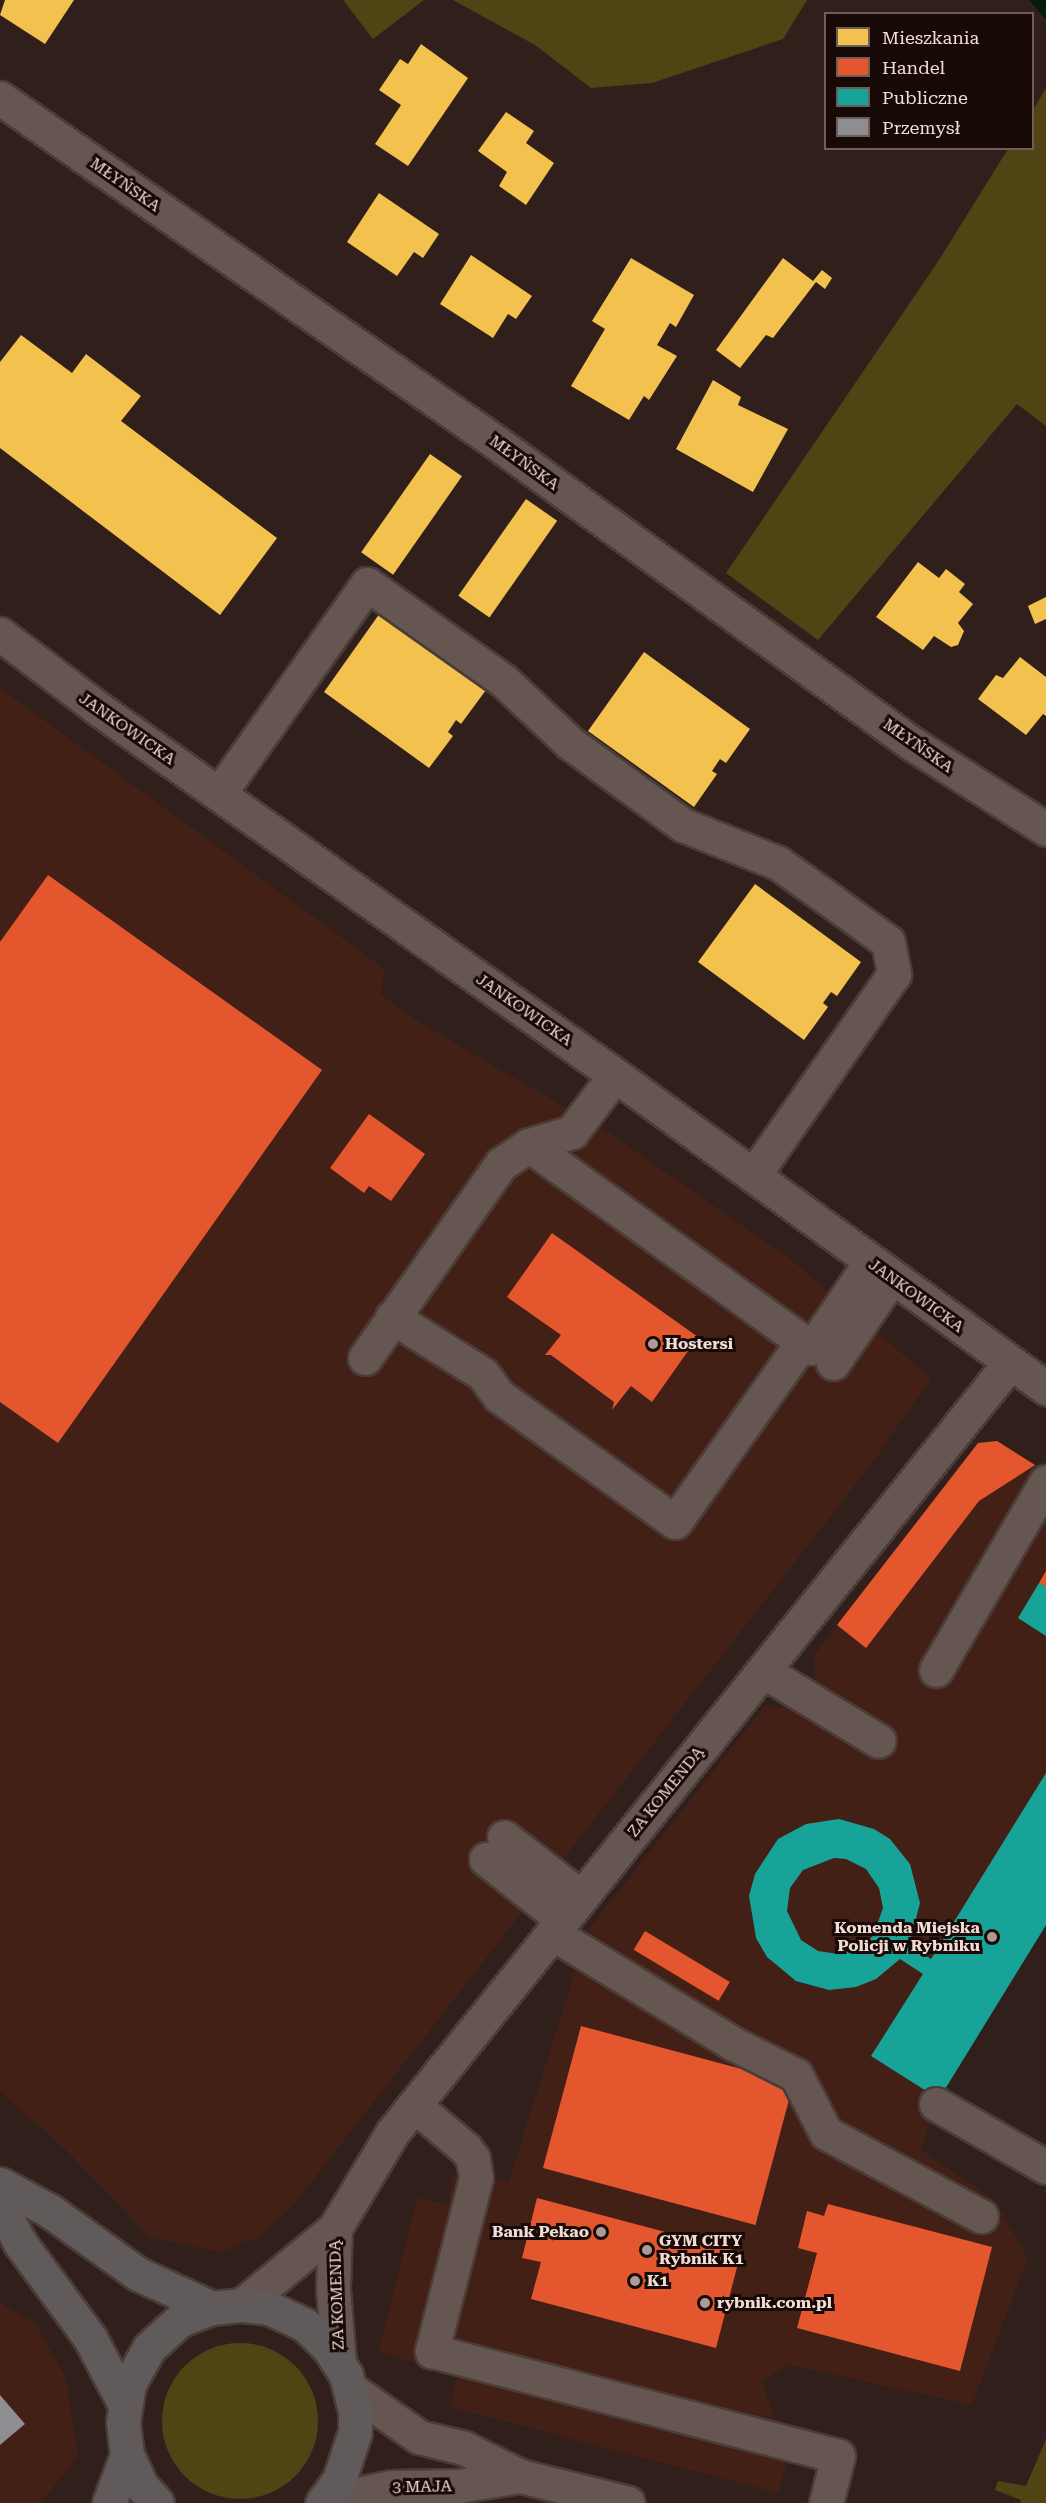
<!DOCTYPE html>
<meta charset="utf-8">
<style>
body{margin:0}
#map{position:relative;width:1046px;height:2503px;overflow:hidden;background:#301f1a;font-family:"Roboto Serif",serif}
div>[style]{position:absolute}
.built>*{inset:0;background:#432016}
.green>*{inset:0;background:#514414}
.round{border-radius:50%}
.water>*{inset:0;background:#041b0d}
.homes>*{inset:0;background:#f2c14e;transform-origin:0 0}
.shops>*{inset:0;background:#e4572e;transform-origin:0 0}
.public>*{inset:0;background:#17a398}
.industry>*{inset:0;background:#8d8d92}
.roads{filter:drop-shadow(2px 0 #4b3c38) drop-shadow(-2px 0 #4b3c38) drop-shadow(0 2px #4b3c38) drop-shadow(0 -2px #4b3c38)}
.minor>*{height:33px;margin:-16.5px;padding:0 16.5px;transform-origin:16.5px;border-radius:16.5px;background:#655652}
.major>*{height:33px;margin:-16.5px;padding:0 16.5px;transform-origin:16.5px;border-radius:16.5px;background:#605b5a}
.dots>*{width:16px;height:16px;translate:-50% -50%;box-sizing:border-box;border:3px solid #170906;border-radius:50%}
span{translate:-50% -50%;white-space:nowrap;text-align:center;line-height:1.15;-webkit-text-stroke:6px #170906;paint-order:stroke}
.street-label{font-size:16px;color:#f2dcd6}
.poi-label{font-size:16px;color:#f2dcd6;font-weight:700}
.left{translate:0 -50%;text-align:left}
.right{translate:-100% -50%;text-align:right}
.legend{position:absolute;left:824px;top:12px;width:210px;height:138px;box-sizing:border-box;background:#170906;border:2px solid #6f5d59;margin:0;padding:8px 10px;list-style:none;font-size:18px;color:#f2dcd6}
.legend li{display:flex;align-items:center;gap:12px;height:30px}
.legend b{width:30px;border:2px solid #6f5d59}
</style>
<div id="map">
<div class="built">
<div style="clip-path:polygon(0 688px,385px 969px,381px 995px,422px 1024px,609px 1133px,789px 1258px,931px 1378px,873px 1462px,292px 2207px,260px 2236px,222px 2252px,150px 2238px,68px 2152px,0 2091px)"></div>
<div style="clip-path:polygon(997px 1441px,1046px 1471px,1046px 1925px,939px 2098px,921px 2150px,994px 2199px,1028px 2258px,972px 2405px,790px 2365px,762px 2380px,787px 2463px,778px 2493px,450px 2407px,458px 2375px,378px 2352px,417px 2198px,448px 2205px,453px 2174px,509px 2181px,588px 1930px,764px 1707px,804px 1708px,817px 1689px,813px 1657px,978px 1443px)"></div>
<div style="clip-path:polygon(0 2303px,35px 2323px,66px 2378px,78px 2456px,41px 2503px,0 2503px)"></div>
</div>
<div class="green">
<div style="clip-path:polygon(343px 0,424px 0,373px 39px)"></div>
<div style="clip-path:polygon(453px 0,807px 0,783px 39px,652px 83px,591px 88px,535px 45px)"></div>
<div style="clip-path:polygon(1046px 88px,1046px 426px,1017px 404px,818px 640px,726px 573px,937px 263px,1008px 149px,1032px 148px,1033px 110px)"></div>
<div class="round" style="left:162px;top:2343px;width:156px;height:156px"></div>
<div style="clip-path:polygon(1046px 2439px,1046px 2503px,1020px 2503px,1021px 2500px,995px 2490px,998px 2481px,1026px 2486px)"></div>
</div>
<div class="water">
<div style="clip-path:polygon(1028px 0,1046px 0,1046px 20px,1030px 1px)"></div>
</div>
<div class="homes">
<div style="clip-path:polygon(5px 0,74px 0,45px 44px,0 15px)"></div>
<div style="clip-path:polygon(421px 44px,468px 78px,408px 166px,375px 144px,401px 105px,379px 90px,400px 59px,408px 64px)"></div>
<div style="clip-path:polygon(506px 112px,534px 131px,526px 143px,554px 163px,526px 205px,499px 186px,507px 172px,478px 151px)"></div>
<div style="clip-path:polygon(379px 193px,439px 234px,423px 258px,414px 252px,397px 276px,347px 242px)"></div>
<div style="clip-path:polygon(471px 255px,532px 296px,516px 319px,508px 314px,493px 338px,440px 304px)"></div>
<div style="clip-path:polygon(631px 258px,694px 295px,676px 327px,670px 323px,657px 345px,677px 356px,649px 400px,644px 396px,629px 420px,571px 386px,605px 329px,592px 321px)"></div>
<div style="clip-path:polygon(783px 258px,813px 281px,822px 270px,832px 278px,825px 289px,816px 282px,773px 338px,766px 335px,740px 368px,716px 350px)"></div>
<div style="clip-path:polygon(21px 335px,72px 373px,86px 354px,141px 396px,121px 421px,277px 538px,220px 615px,0 448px,0 362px)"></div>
<div style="clip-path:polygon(713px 380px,741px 397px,738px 405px,788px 429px,753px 492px,676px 449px)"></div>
<div style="left:430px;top:454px;width:39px;height:120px;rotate:35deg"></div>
<div style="left:526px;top:499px;width:38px;height:118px;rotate:35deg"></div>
<div style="clip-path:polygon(918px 562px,939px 578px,946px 569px,965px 584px,959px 592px,973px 604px,958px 623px,964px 631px,958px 645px,951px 647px,934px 636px,923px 650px,876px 617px)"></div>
<div style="clip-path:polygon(1046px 597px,1046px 619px,1035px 624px,1028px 606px)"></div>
<div style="clip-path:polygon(380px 613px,486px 690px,461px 724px,456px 720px,448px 732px,453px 736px,429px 768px,324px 692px)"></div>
<div style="clip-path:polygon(644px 652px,750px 729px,726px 763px,720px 759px,712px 771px,717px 774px,694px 807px,588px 731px)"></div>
<div style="clip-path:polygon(1020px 657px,1046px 677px,1046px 716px,1043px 714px,1026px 735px,978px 699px,996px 675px,1003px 678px)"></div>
<div style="clip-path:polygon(755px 884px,861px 962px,837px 996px,831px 992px,823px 1003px,828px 1007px,804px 1040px,698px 962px)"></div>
</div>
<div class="shops">
<div style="clip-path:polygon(48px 875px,322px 1070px,58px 1443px,0 1402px,0 942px)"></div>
<div style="clip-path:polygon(369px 1114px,425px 1154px,391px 1201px,369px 1186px,364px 1193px,330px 1168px)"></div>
<div style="clip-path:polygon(552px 1233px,698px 1337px,652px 1402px,631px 1386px,612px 1410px,614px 1402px,551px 1355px,545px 1355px,561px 1335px,507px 1297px)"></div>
<div style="clip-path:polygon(997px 1441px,1035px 1465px,979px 1501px,866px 1648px,837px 1625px,978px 1443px)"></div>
<div style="clip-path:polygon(1046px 1571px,1046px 1587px,1039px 1583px)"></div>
<div style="left:645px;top:1931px;width:99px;height:22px;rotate:31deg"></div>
<div style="left:581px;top:2026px;width:220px;height:147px;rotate:15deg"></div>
<div style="clip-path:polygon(537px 2198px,741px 2252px,716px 2348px,531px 2299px,541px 2262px,522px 2258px)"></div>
<div style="clip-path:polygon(828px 2204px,992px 2247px,960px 2371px,797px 2328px,817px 2253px,798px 2248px,807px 2211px,824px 2216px)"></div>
</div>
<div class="public">
<div style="clip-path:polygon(1039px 1583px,1046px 1587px,1046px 1636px,1018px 1618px)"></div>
<div style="clip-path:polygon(evenodd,1046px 1773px,1046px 1925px,939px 2099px,871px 2056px,923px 1974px,900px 1959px,876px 1979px,856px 1987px,829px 1990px,796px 1981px,767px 1957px,756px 1938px,749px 1896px,755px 1874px,778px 1839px,806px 1824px,839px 1819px,874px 1829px,890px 1839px,910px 1864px,920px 1903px,909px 1945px,931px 1959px,1046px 1773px,834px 1858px,846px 1859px,866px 1869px,879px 1888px,883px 1908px,873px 1936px,858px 1949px,838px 1954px,818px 1951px,801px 1940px,787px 1911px,790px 1888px,803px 1870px,834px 1858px)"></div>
</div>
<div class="industry">
<div style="clip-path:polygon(0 2395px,25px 2424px,0 2445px)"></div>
</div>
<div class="roads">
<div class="minor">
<div style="left:0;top:98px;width:596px;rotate:34.76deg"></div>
<div style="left:490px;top:438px;width:520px;rotate:35.92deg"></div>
<div style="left:911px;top:743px;width:160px;rotate:32.5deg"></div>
<div style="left:0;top:634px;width:121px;rotate:37.2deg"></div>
<div style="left:96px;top:707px;width:636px;rotate:35.34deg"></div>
<div style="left:615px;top:1075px;width:533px;rotate:35.99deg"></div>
<div style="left:219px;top:794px;width:257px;rotate:-54.8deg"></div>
<div style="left:367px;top:584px;width:168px;rotate:35.3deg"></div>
<div style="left:504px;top:681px;width:91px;rotate:43.2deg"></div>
<div style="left:570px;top:743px;width:140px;rotate:36deg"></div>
<div style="left:683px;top:825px;width:102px;rotate:21.8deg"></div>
<div style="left:778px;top:863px;width:67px;rotate:35.3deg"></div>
<div style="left:833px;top:902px;width:68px;rotate:36deg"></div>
<div style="left:888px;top:942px;width:33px;rotate:79deg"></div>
<div style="left:894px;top:974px;width:246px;rotate:124.9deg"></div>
<div style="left:529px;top:1145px;width:348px;rotate:35.7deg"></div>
<div style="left:812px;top:1348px;width:103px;rotate:-55.7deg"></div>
<div style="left:392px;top:1317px;width:107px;rotate:32.1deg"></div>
<div style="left:483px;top:1374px;width:27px;rotate:54deg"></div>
<div style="left:499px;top:1396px;width:216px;rotate:35.6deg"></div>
<div style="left:675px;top:1522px;width:222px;rotate:-54.7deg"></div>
<div style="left:365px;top:1358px;width:237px;rotate:-55deg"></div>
<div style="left:501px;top:1164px;width:34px;rotate:-34deg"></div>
<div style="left:529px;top:1145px;width:45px;rotate:-16.8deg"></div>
<div style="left:572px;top:1132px;width:71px;rotate:-53deg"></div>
<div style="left:833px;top:1363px;width:103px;rotate:-55.7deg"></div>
<div style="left:936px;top:1670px;width:218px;rotate:-59.7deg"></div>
<div style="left:763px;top:1671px;width:135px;rotate:31.1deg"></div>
<div style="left:504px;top:1837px;width:98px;rotate:37.9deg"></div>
<div style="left:486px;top:1859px;width:98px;rotate:38.4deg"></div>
<div style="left:552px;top:1933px;width:213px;rotate:31.4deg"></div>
<div style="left:734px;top:2044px;width:69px;rotate:26.6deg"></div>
<div style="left:796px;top:2075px;width:65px;rotate:62.7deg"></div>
<div style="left:826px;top:2133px;width:176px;rotate:28.2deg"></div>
<div style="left:936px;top:2104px;width:127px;rotate:29.8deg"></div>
<div style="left:414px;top:2105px;width:68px;rotate:40.2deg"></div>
<div style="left:466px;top:2149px;width:12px;rotate:55deg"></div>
<div style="left:473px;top:2159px;width:19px;rotate:81deg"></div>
<div style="left:476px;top:2178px;width:179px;rotate:104.3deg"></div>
<div style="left:432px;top:2351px;width:419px;rotate:14.5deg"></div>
<div style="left:838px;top:2456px;width:49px;rotate:104.3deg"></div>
<div style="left:335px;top:2228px;width:61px;rotate:91.9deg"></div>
<div style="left:333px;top:2289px;width:73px;rotate:85.3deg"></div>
<div style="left:242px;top:2305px;width:121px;rotate:-39.6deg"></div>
<div style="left:335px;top:2228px;width:111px;rotate:-59deg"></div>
<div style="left:392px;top:2133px;width:986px;rotate:-51.26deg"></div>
<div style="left:352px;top:2390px;width:82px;rotate:35deg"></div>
<div style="left:419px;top:2437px;width:46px;rotate:13.7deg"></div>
<div style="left:464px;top:2448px;width:63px;rotate:26.6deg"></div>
<div style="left:520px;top:2476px;width:111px;rotate:14deg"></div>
<div style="left:324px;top:2501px;width:68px;rotate:-11.8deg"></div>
<div style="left:391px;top:2487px;width:67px;rotate:-0.9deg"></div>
<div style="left:458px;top:2486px;width:63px;rotate:-9.2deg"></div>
</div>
<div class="major">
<div style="left:0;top:2184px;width:57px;rotate:28.4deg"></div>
<div style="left:50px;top:2211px;width:108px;rotate:35.6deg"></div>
<div style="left:138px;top:2274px;width:81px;rotate:24.7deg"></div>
<div style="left:0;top:2205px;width:43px;rotate:62.2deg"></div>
<div style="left:20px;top:2243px;width:118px;rotate:53.6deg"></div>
<div style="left:90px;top:2338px;width:73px;rotate:62.4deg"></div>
<div style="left:109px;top:2503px;width:51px;rotate:-69.4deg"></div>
<div style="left:157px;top:2503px;width:24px;rotate:-132deg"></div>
<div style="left:141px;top:2485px;width:33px;rotate:-115deg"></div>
<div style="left:127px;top:2455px;width:33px;rotate:-97deg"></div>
<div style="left:123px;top:2422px;width:38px;rotate:-81deg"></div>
<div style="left:129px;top:2384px;width:41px;rotate:-60.9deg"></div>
<div style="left:149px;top:2348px;width:42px;rotate:-42.1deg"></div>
<div style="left:180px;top:2320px;width:34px;rotate:-21deg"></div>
<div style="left:212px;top:2308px;width:30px;rotate:-6deg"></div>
<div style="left:242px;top:2305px;width:27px;rotate:6deg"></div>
<div style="left:269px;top:2308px;width:40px;rotate:25deg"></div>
<div style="left:305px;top:2325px;width:32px;rotate:44deg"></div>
<div style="left:328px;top:2347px;width:33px;rotate:57deg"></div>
<div style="left:346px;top:2375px;width:36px;rotate:76deg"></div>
<div style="left:355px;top:2410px;width:22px;rotate:90deg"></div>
<div style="left:355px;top:2432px;width:51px;rotate:108.4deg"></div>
<div style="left:339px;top:2480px;width:29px;rotate:126deg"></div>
</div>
</div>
<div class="dots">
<div style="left:653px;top:1344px;background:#ae9a94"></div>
<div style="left:992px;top:1937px;background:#ae9a94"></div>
<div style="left:601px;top:2232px;background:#ae9a94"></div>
<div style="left:647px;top:2250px;background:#ae9a94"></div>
<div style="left:635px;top:2281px;background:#ae9a94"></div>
<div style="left:705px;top:2303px;background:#ae9a94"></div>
</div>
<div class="street-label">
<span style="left:125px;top:185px;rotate:35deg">MŁYŃSKA</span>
<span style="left:524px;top:463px;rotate:36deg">MŁYŃSKA</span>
<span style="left:127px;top:729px;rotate:35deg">JANKOWICKA</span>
<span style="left:918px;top:746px;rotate:35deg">MŁYŃSKA</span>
<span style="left:524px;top:1010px;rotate:35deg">JANKOWICKA</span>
<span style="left:916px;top:1296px;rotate:36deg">JANKOWICKA</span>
<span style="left:666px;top:1792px;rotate:-51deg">ZA KOMENDĄ</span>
<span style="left:337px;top:2295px;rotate:-92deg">ZA KOMENDĄ</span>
<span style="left:422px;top:2487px;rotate:-1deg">3 MAJA</span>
</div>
<div class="poi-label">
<span class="left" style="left:665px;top:1344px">Hostersi</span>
<span class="right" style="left:980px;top:1937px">Komenda Miejska<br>Policji w Rybniku</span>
<span class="right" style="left:589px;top:2232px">Bank Pekao</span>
<span class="left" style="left:659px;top:2250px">GYM CITY<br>Rybnik K1</span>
<span class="left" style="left:647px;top:2281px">K1</span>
<span class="left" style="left:717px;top:2303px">rybnik.com.pl</span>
</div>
<ul class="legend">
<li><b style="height:16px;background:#f2c14e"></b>Mieszkania</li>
<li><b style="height:16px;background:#e4572e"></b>Handel</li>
<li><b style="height:16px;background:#17a398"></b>Publiczne</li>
<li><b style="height:16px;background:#8d8d92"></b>Przemysł</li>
</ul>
</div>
